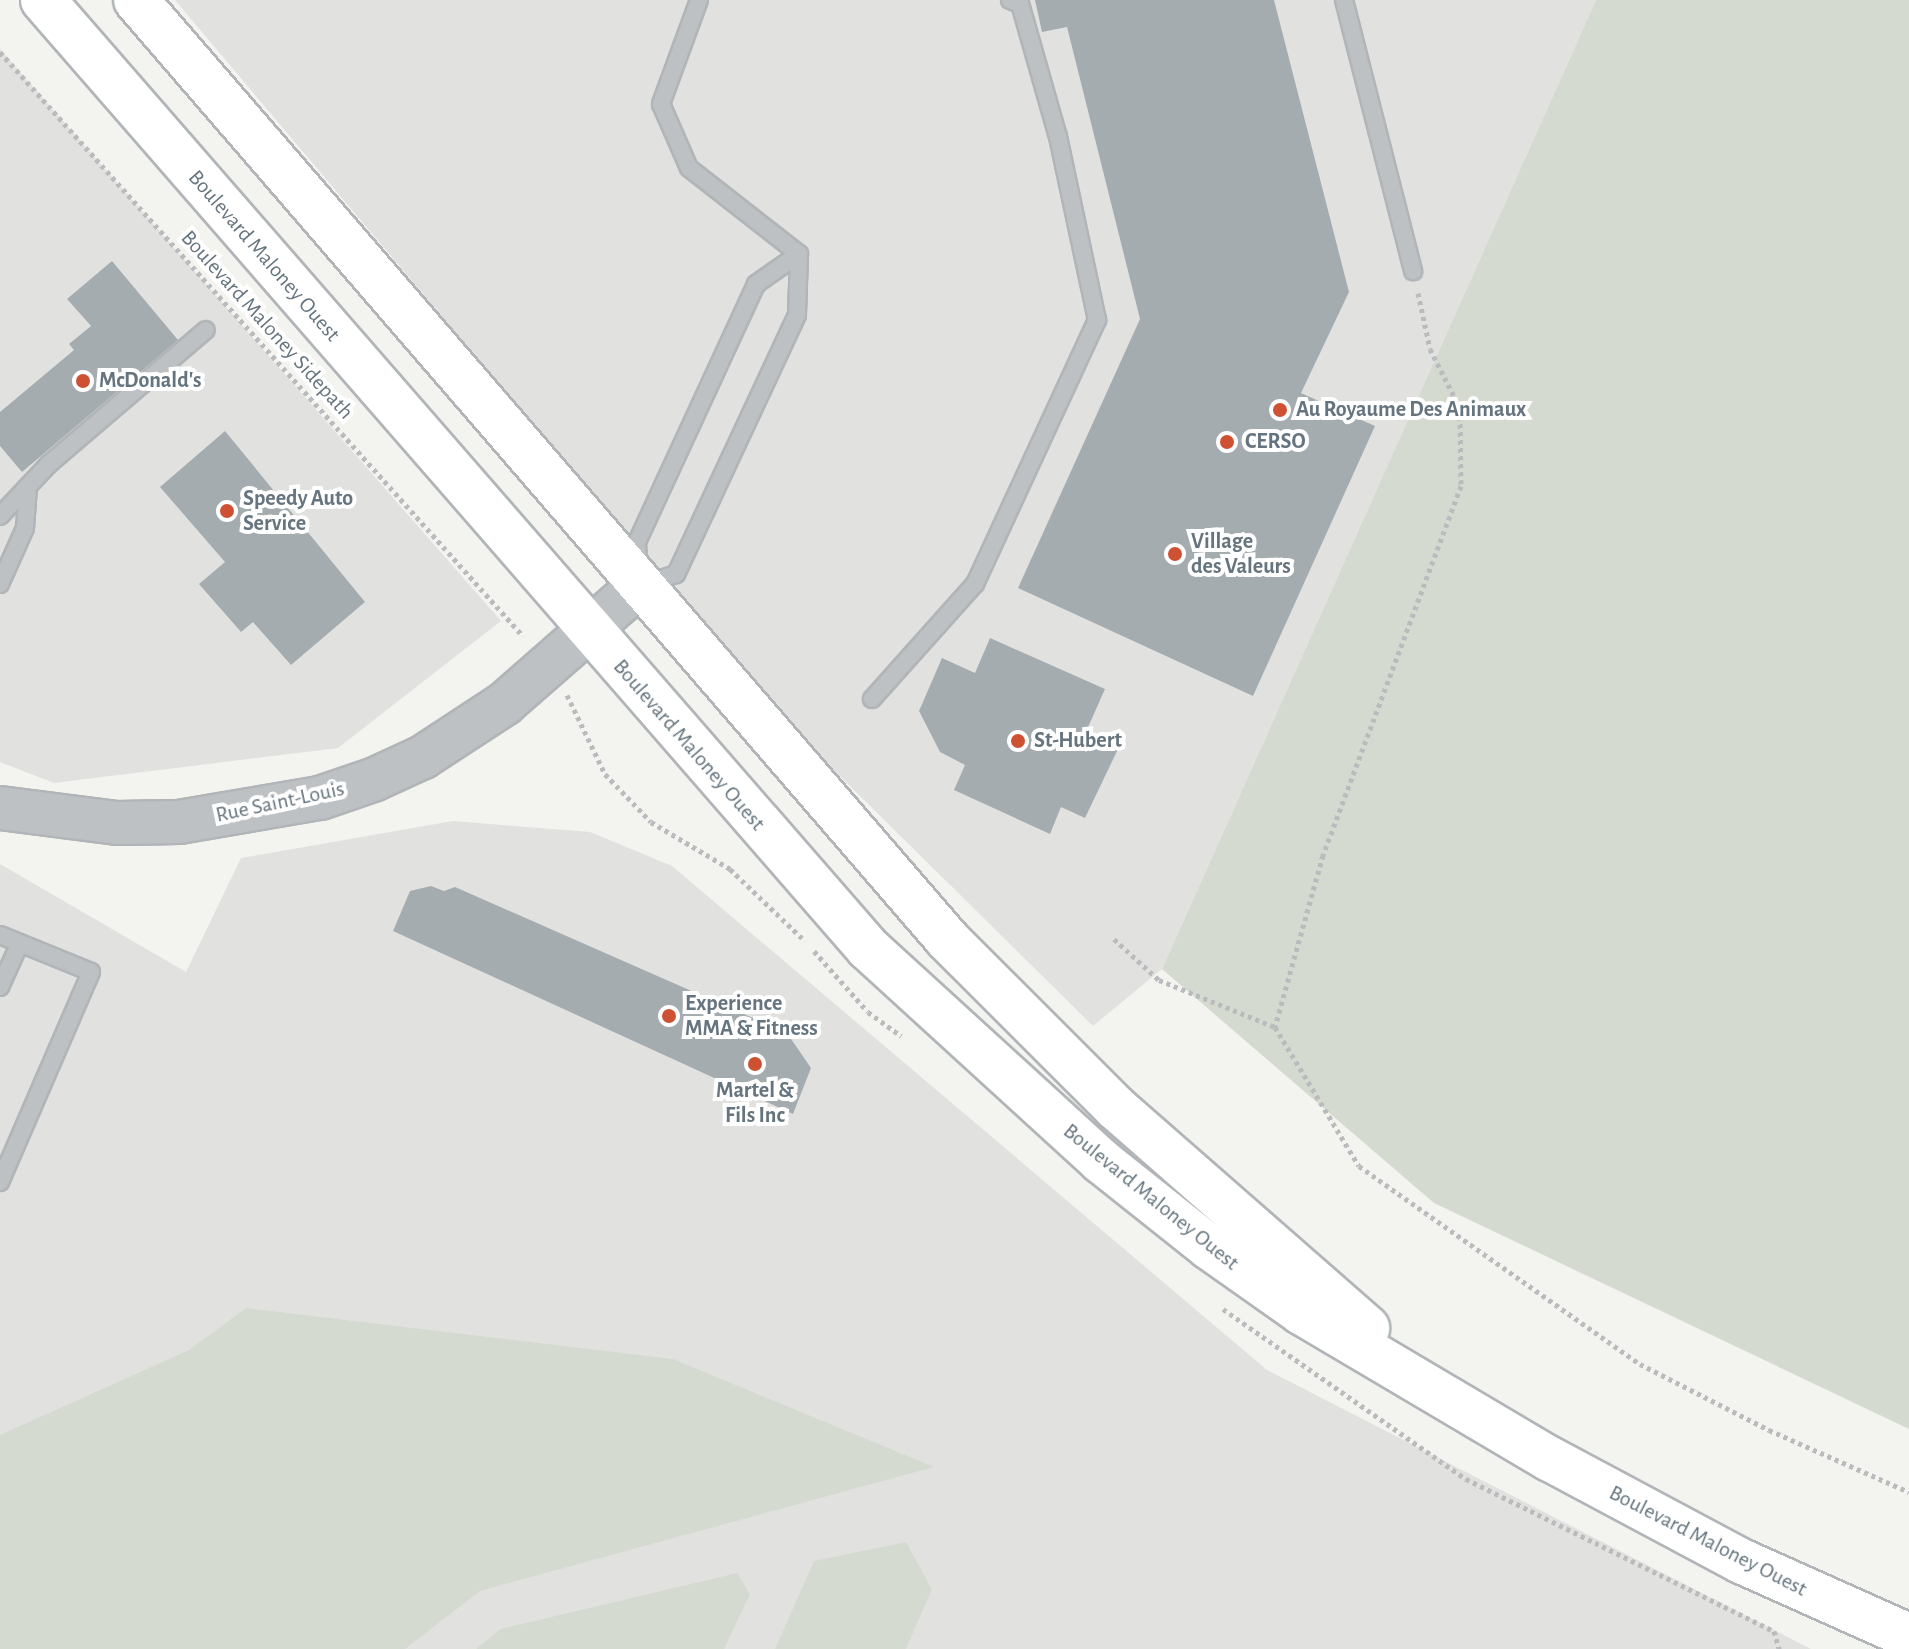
<!DOCTYPE html>
<style>
body{margin:0}
#map{position:relative;width:1909px;height:1649px;overflow:hidden;background:#f3f3f0;font-family:"Alegreya Sans",sans-serif}
div>[style]{position:absolute}
.built>*{inset:0;background:#e1e2e0}
.green>*{inset:0;background:#d5dad1}
.building>*{inset:0;background:#a5acb0}
.path>*{height:5px;margin-top:-2.5px;transform-origin:0;background:repeating-linear-gradient(90deg,#b9bbbd 0 4px,transparent 0 8px)}
.roads{filter:drop-shadow(2px 0 #b1b5b8) drop-shadow(-2px 0 #b1b5b8) drop-shadow(0 2px #b1b5b8) drop-shadow(0 -2px #b1b5b8)}
.service>*{height:16px;margin:-8px;padding:0 8px;transform-origin:8px;border-radius:8px;background:#bdc1c4}
.tertiary>*{height:42px;margin:-21px;padding:0 21px;transform-origin:21px;border-radius:21px;background:#bdc1c4}
.primary>*{height:44px;margin:-22px;padding:0 22px;transform-origin:22px;border-radius:22px;background:#fff}
.dots>*{width:22px;height:22px;translate:-50% -50%;box-sizing:border-box;border:4px solid #fff;border-radius:50%}
span{translate:-50% -50%;white-space:nowrap;text-align:center;line-height:1.15;-webkit-text-stroke:8px #fff;paint-order:stroke}
.street-label{font-size:22px;color:#65747e}
.poi-label{font-size:22px;color:#65747e;font-weight:700}
.left{translate:0 -50%;text-align:left}
</style>
<div id="map">
<div class="built">
<div style="clip-path:polygon(175px 0,1596px 0,1162px 969px,1093px 1026px,779px 716px)"></div>
<div style="clip-path:polygon(0 49px,501px 621px,338px 748px,54px 783px,0 762px)"></div>
<div style="clip-path:polygon(453px 821px,590px 832px,672px 866px,1267px 1370px,1811px 1649px,0 1649px,0 864px,186px 972px,241px 858px)"></div>
</div>
<div class="green">
<div style="clip-path:polygon(1596px 0,1909px 0,1909px 1429px,1434px 1203px,1162px 969px)"></div>
<div style="clip-path:polygon(246px 1308px,673px 1359px,934px 1467px,480px 1591px,405px 1649px,0 1649px,0 1435px,189px 1350px)"></div>
<div style="clip-path:polygon(906px 1542px,932px 1589px,906px 1649px,775px 1649px,814px 1561px)"></div>
<div style="clip-path:polygon(737px 1573px,750px 1594px,724px 1649px,476px 1649px,501px 1629px)"></div>
</div>
<div class="building">
<div style="clip-path:polygon(1035px 0,1274px 0,1349px 292px,1301px 393px,1375px 426px,1253px 696px,1018px 588px,1140px 319px,1067px 27px,1042px 32px)"></div>
<div style="clip-path:polygon(112px 261px,178px 340px,22px 472px,0 446px,0 412px,74px 350px,69px 344px,91px 326px,67px 299px)"></div>
<div style="clip-path:polygon(225px 431px,365px 602px,291px 665px,253px 622px,241px 632px,199px 584px,225px 562px,160px 487px)"></div>
<div style="clip-path:polygon(990px 638px,1105px 689px,1085px 734px,1118px 749px,1085px 818px,1061px 807px,1050px 834px,954px 790px,965px 765px,940px 752px,919px 711px,942px 658px,975px 673px)"></div>
<div style="clip-path:polygon(431px 886px,444px 891px,455px 887px,787px 1033px,811px 1068px,793px 1114px,393px 931px,410px 891px)"></div>
</div>
<div class="path">
<div style="left:0;top:52px;width:784px;rotate:48.15deg"></div>
<div style="left:1418px;top:293px;width:57px;rotate:77.9deg"></div>
<div style="left:1430px;top:349px;width:66px;rotate:63deg"></div>
<div style="left:1460px;top:408px;width:78px;rotate:89.3deg"></div>
<div style="left:1461px;top:486px;width:394px;rotate:110.5deg"></div>
<div style="left:1323px;top:855px;width:179px;rotate:105.6deg"></div>
<div style="left:1275px;top:1027px;width:162px;rotate:58.9deg"></div>
<div style="left:1359px;top:1166px;width:344px;rotate:35.2deg"></div>
<div style="left:1640px;top:1364px;width:145px;rotate:27.1deg"></div>
<div style="left:1769px;top:1430px;width:153px;rotate:23.9deg"></div>
<div style="left:567px;top:695px;width:88px;rotate:64.3deg"></div>
<div style="left:605px;top:774px;width:66px;rotate:46.2deg"></div>
<div style="left:651px;top:822px;width:92px;rotate:30.7deg"></div>
<div style="left:730px;top:869px;width:104px;rotate:43.8deg"></div>
<div style="left:1114px;top:939px;width:61px;rotate:42.3deg"></div>
<div style="left:1159px;top:980px;width:125px;rotate:22.1deg"></div>
<div style="left:814px;top:951px;width:81px;rotate:48.5deg"></div>
<div style="left:868px;top:1012px;width:41px;rotate:36deg"></div>
<div style="left:1223px;top:1309px;width:297px;rotate:35deg"></div>
<div style="left:1466px;top:1479px;width:343px;rotate:26.3deg"></div>
<div style="left:1774px;top:1631px;width:19px;rotate:74deg"></div>
</div>
<div class="roads">
<div class="service">
<div style="left:699px;top:0;width:111px;rotate:110.1deg"></div>
<div style="left:661px;top:104px;width:70px;rotate:66.4deg"></div>
<div style="left:689px;top:168px;width:140px;rotate:38deg"></div>
<div style="left:1344px;top:0;width:280px;rotate:75.7deg"></div>
<div style="left:799px;top:254px;width:61px;rotate:91.9deg"></div>
<div style="left:797px;top:315px;width:286px;rotate:115deg"></div>
<div style="left:676px;top:574px;width:39px;rotate:162deg"></div>
<div style="left:639px;top:586px;width:44px;rotate:-92.6deg"></div>
<div style="left:637px;top:542px;width:284px;rotate:-65.2deg"></div>
<div style="left:756px;top:284px;width:52px;rotate:-34.9deg"></div>
<div style="left:0;top:516px;width:71px;rotate:-46.7deg"></div>
<div style="left:49px;top:464px;width:206px;rotate:-40.5deg"></div>
<div style="left:0;top:584px;width:61px;rotate:-65.9deg"></div>
<div style="left:25px;top:528px;width:41px;rotate:-85.8deg"></div>
<div style="left:872px;top:699px;width:154px;rotate:-48.2deg"></div>
<div style="left:975px;top:584px;width:291px;rotate:-65.2deg"></div>
<div style="left:1097px;top:320px;width:187px;rotate:-102deg"></div>
<div style="left:1058px;top:137px;width:138px;rotate:-105.9deg"></div>
<div style="left:1020px;top:4px;width:11px;rotate:-158deg"></div>
<div style="left:0;top:935px;width:98px;rotate:22.1deg"></div>
<div style="left:91px;top:972px;width:229px;rotate:113.4deg"></div>
<div style="left:0;top:987px;width:48px;rotate:-65.6deg"></div>
</div>
<div class="tertiary">
<div style="left:0;top:808px;width:118px;rotate:7.3deg"></div>
<div style="left:117px;top:823px;width:62px;rotate:-0.9deg"></div>
<div style="left:179px;top:822px;width:143px;rotate:-9.7deg"></div>
<div style="left:320px;top:798px;width:56px;rotate:-18.8deg"></div>
<div style="left:373px;top:780px;width:55px;rotate:-24.7deg"></div>
<div style="left:423px;top:757px;width:97px;rotate:-33.2deg"></div>
<div style="left:504px;top:704px;width:179px;rotate:-41.2deg"></div>
</div>
<div class="primary">
<div style="left:43px;top:0;width:1257px;rotate:48.97deg"></div>
<div style="left:868px;top:948px;width:316px;rotate:42.4deg"></div>
<div style="left:1101px;top:1161px;width:138px;rotate:38.5deg"></div>
<div style="left:1209px;top:1247px;width:113px;rotate:35.2deg"></div>
<div style="left:1301px;top:1312px;width:289px;rotate:30.6deg"></div>
<div style="left:1550px;top:1459px;width:217px;rotate:28.1deg"></div>
<div style="left:1741px;top:1561px;width:184px;rotate:24.1deg"></div>
<div style="left:136px;top:0;width:1241px;rotate:49.18deg"></div>
<div style="left:947px;top:939px;width:239px;rotate:45deg"></div>
<div style="left:1116px;top:1108px;width:334px;rotate:41.2deg"></div>
</div>
</div>
<div class="dots">
<div style="left:83px;top:381px;background:#cf5134"></div>
<div style="left:1280px;top:410px;background:#cf5134"></div>
<div style="left:1227px;top:442px;background:#cf5134"></div>
<div style="left:227px;top:511px;background:#cf5134"></div>
<div style="left:1175px;top:554px;background:#cf5134"></div>
<div style="left:1018px;top:741px;background:#cf5134"></div>
<div style="left:669px;top:1016px;background:#cf5134"></div>
<div style="left:755px;top:1064px;background:#cf5134"></div>
</div>
<div class="street-label">
<span style="left:264px;top:256px;rotate:49deg">Boulevard Maloney Ouest</span>
<span style="left:267px;top:325px;rotate:48deg">Boulevard Maloney Sidepath</span>
<span style="left:689px;top:745px;rotate:49deg">Boulevard Maloney Ouest</span>
<span style="left:280px;top:802px;rotate:-12deg">Rue Saint-Louis</span>
<span style="left:1151px;top:1197px;rotate:39deg">Boulevard Maloney Ouest</span>
<span style="left:1708px;top:1541px;rotate:27deg">Boulevard Maloney Ouest</span>
</div>
<div class="poi-label">
<span class="left" style="left:99px;top:381px">McDonald's</span>
<span class="left" style="left:1296px;top:410px">Au Royaume Des Animaux</span>
<span class="left" style="left:1245px;top:442px">CERSO</span>
<span class="left" style="left:243px;top:511px">Speedy Auto<br>Service</span>
<span class="left" style="left:1191px;top:554px">Village<br>des Valeurs</span>
<span class="left" style="left:1034px;top:741px">St-Hubert</span>
<span class="left" style="left:685px;top:1016px">Experience<br>MMA &amp; Fitness</span>
<span style="left:755px;top:1103px">Martel &amp;<br>Fils Inc</span>
</div>
</div>
